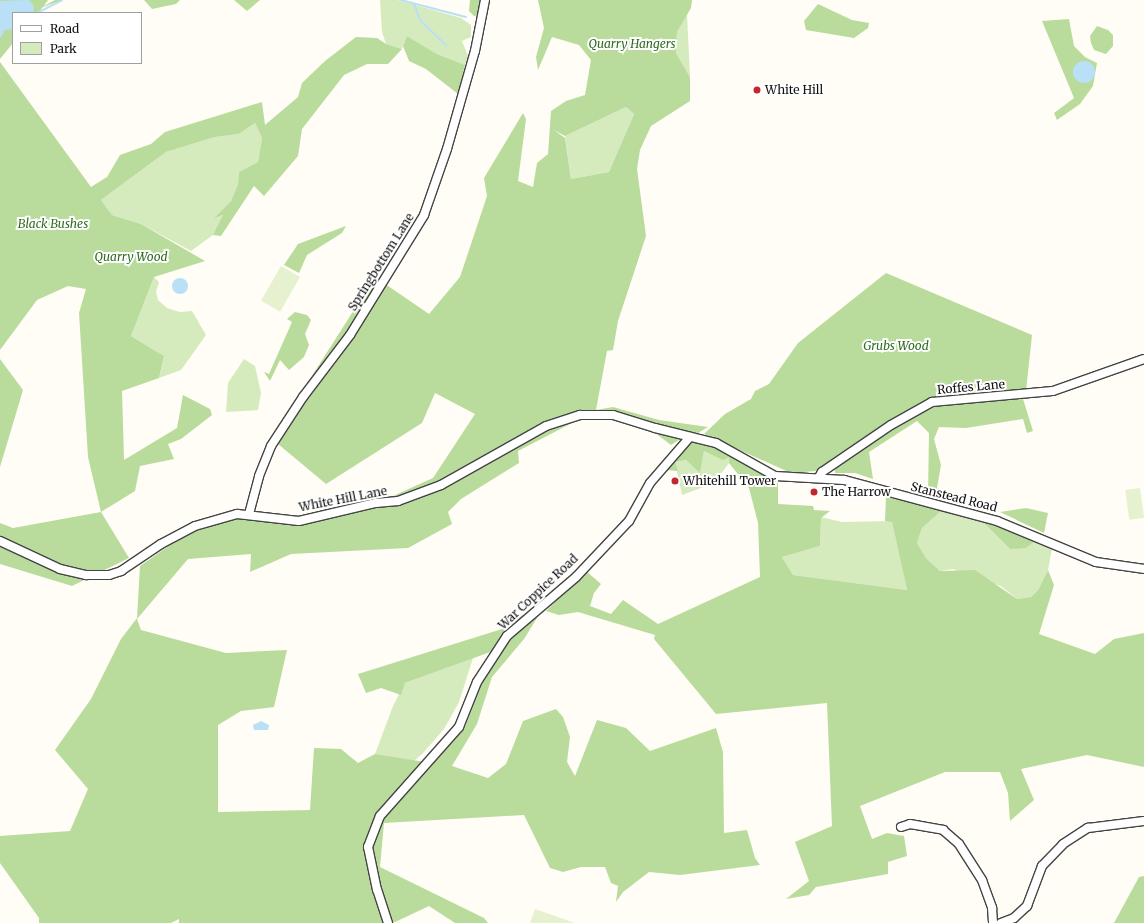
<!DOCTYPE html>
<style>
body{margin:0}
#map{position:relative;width:1144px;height:923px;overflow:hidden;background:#fffdf5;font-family:Merriweather,serif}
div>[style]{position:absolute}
.green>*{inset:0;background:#d5ebbd}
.forest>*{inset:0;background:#b9dc9c}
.pitch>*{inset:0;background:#e6f2cf;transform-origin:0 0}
.water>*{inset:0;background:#b9e0f7}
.round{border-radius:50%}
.stream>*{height:2px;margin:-1px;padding:0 1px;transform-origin:1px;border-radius:1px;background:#b9e0f7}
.roads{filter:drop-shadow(1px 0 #444) drop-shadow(-1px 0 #444) drop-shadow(0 1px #444) drop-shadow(0 -1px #444)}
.minor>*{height:8px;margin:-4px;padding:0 4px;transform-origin:4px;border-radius:4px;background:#fff}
.dots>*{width:11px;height:11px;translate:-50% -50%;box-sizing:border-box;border:2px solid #fff;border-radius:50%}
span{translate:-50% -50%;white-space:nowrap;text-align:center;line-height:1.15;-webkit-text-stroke:4px #fff;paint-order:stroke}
.park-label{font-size:12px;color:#2f6b1f;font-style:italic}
.poi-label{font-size:12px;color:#111}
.left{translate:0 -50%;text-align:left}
.street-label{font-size:12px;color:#111}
.legend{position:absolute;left:12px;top:12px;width:130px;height:52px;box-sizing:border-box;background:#fff;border:1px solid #a0a0a0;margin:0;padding:5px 7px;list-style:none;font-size:12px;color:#111}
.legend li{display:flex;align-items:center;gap:8px;height:20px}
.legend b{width:20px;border:1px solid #a0a0a0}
</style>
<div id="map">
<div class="green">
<div style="clip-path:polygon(380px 0,398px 0,461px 18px,471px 25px,471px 37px,462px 41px,468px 56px,465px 65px,437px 54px,407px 36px,402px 49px,386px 44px,382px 32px)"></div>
<div style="clip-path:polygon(687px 14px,690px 77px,676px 53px,677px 32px)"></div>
<div style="clip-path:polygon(626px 107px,634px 114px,609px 172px,571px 179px,565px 136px)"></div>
<div style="clip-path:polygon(255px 123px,262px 138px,258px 162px,239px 172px,238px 184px,231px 201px,215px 217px,224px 215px,220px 225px,213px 235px,191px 251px,141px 224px,112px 215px,101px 200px,166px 152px,215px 137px,239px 134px)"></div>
<div style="clip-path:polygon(154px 277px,159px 282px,156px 292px,158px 300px,167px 308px,180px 312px,192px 311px,206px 335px,181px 370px,159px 378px,164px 356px,131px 336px)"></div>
<div style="clip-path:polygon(244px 359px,255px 366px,261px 393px,258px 410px,226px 412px,228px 383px)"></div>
<div style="clip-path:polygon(704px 451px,723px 459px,730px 456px,729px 463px,714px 483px,682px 495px,675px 462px,686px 460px,700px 472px)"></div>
<div style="clip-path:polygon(940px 512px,983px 522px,1010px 549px,1036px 540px,1052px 549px,1048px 570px,1038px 590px,1031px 597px,1017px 599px,1001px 586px,953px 569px,940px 571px,926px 558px,917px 543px,922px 528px)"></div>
<div style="clip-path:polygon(821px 517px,842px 522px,892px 521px,907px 590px,793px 575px,782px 557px,820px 546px)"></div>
<div style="clip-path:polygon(473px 658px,459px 702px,444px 729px,423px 753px,414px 761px,375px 754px,393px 706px,405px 683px)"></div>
</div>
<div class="forest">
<div style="clip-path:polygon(0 0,48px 0,44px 6px,55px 0,63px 0,43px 7px,38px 13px,13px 13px,13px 43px,0 59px)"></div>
<div style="clip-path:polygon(144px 0,180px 0,176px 4px,152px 9px)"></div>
<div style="clip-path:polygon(234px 0,260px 0,247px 11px)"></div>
<div style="clip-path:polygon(470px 0,488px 0,486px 14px,474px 16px,469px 11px)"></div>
<div style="clip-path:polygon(evenodd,538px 0,692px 0,691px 8px,677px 32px,676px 53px,690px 77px,690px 101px,651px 126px,640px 150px,637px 169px,646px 236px,618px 321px,613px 350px,607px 351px,596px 410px,613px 407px,659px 420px,708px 427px,698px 433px,686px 431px,614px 412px,595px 411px,518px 451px,519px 463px,461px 499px,448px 512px,452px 524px,408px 548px,291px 554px,250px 572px,251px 554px,188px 559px,137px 619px,141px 630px,226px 653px,287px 650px,274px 707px,241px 711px,218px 725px,218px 812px,310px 810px,314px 748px,341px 749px,358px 763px,375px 754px,431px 763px,464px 729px,482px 683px,504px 647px,405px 683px,401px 695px,381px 688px,366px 693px,358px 674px,502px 629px,521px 615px,537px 618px,524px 639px,492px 677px,477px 724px,452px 766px,488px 778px,506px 764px,523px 721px,556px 709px,563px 717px,570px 737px,567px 762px,575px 776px,597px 720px,626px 728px,650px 751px,716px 728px,723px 752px,724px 833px,747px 830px,755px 858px,760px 865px,680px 875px,649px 872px,623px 892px,616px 902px,618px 886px,611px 883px,605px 867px,581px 867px,563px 872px,550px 868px,524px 815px,384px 823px,380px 867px,484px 918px,488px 923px,455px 923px,429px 906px,393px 923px,179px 923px,179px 919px,171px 923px,39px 923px,39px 918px,0 863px,0 836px,70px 831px,88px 789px,55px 750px,91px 699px,121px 639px,137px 618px,140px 566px,190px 531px,236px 517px,291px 518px,308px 516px,393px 496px,433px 478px,475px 414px,435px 393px,422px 423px,326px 484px,278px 444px,266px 448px,375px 277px,429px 314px,460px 277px,487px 196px,484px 178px,523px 113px,526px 119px,518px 181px,533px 187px,537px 163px,548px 154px,551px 111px,566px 101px,585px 95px,591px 60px,579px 45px,552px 37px,538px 70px,536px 57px,544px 28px,538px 0,626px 107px,634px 114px,609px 172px,571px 179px,565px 138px,554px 130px,565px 136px,626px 107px)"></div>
<div style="clip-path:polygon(818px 4px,852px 20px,869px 23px,868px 28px,854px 38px,806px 30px,804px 21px)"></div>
<div style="clip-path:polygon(1069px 19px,1074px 46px,1085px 57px,1097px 63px,1093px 86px,1080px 104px,1057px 120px,1054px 113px,1074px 98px,1042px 21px)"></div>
<div style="clip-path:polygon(1097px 26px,1108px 30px,1113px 35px,1113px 46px,1106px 54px,1094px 50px,1091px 43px,1090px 36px)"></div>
<div style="clip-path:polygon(407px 36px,437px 54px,465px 65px,458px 94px,426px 69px,409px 61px,403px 46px)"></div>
<div style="clip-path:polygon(356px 37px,377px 38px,386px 44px,402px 49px,388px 64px,367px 64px,344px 75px,302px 129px,298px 156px,264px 196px,254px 186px,221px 236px,213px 235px,223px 215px,214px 218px,231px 201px,238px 184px,239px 172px,258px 162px,262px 138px,255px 123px,239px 134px,215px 137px,166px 152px,101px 200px,112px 215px,141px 224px,205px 261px,154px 277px,131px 336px,164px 356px,159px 378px,122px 391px,124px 460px,177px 428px,183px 395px,210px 409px,212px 415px,181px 439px,168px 444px,174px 459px,140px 466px,135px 491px,101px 512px,129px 558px,72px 586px,0 564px,0 523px,13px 528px,101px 512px,88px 457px,79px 313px,86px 289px,68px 286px,37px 300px,0 350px,0 62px,91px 187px,107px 177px,120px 155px,151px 144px,165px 132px,262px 102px,265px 125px,298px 97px,302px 83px,325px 61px)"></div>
<div style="clip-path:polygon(346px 226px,342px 233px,307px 255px,299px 273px,284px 265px,298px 244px)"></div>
<div style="clip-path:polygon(886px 273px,1032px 335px,1026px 391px,932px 399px,816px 471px,791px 473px,704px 434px,725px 414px,751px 399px,755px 391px,769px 384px,798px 343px)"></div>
<div style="clip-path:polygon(295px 312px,307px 315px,311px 320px,305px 334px,309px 345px,304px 357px,289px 370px,280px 360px,270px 381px,264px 372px,269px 374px,292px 322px,287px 319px)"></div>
<div style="clip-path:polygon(0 359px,23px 390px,0 467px)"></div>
<div style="clip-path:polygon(1023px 399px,1033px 431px,1027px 433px,1023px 419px,966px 428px,939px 427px,934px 439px,941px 465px,936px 494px,928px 496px,929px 433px,917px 421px,869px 452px,873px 479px,855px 473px,835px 473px,835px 468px,893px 427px,931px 406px)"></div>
<div style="clip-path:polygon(654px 432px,682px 438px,671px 445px)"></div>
<div style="clip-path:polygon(691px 441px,718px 448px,778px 481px,778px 504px,813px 506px,814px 510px,830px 511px,821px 518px,820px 546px,782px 557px,793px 575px,907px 590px,892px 522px,885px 521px,886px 497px,989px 520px,1036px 540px,1026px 548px,1010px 549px,983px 522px,940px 512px,922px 528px,917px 543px,926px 558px,940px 571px,975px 570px,1017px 599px,1031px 597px,1038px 590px,1048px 570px,1054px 585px,1039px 634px,1095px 654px,1114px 639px,1144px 633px,1144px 767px,1087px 755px,1021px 769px,1034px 800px,1010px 821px,1008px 793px,1000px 772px,945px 772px,860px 806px,872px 839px,887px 833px,904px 836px,907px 856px,888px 862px,888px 874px,816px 887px,809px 895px,786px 899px,809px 881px,795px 842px,832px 826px,827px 703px,716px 714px,654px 639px,655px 635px,578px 612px,559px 615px,546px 611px,586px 571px,601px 584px,594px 593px,590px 606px,611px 614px,623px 600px,658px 624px,760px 577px,758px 523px,749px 488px,729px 463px,729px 457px,723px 460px,704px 451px,700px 473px,686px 460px,675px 462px,678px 471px,665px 470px)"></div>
<div style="clip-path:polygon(1026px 508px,1048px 513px,1044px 533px,1000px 512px)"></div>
<div style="clip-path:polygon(1144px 876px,1144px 923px,1114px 923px,1139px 877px)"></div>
</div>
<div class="pitch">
<div style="left:281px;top:266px;width:22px;height:40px;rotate:30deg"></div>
<div style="left:1140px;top:488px;width:30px;height:15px;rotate:82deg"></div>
<div style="clip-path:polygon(535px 909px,575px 923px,530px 923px)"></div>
</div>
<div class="water">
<div style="clip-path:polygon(29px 0,34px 6px,33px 13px,13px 13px,13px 29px,5px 30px,0 38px,0 1px)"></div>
<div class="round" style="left:1073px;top:61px;width:22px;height:22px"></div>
<div class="round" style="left:172px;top:278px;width:16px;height:16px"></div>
<div style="clip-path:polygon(261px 721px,269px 725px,268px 730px,254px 730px,253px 725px)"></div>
</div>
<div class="stream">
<div style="left:401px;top:0;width:67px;rotate:14.7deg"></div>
<div style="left:414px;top:4px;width:17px;rotate:69deg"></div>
<div style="left:420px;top:20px;width:36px;rotate:44deg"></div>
<div style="left:37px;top:13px;width:28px;rotate:-27deg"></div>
</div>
<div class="roads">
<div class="minor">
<div style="left:819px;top:477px;width:6px;rotate:-59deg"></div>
<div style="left:822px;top:472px;width:83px;rotate:-34.3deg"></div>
<div style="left:891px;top:425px;width:47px;rotate:-29.3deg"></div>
<div style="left:932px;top:402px;width:121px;rotate:-5.2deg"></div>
<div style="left:1053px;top:391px;width:96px;rotate:-19.4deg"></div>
<div style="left:249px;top:514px;width:39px;rotate:-75deg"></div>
<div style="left:259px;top:476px;width:32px;rotate:-68deg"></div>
<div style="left:271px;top:446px;width:59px;rotate:-56.9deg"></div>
<div style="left:303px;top:397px;width:78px;rotate:-52.8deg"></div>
<div style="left:350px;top:335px;width:141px;rotate:-58.3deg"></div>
<div style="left:424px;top:215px;width:70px;rotate:-70.8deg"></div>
<div style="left:447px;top:149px;width:102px;rotate:-74.1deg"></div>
<div style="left:475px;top:51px;width:52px;rotate:-78.9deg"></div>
<div style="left:0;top:541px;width:66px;rotate:25deg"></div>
<div style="left:60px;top:569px;width:27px;rotate:13deg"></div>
<div style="left:86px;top:575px;width:23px"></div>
<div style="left:109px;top:575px;width:13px;rotate:-18deg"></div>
<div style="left:121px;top:571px;width:48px;rotate:-34deg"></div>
<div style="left:161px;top:544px;width:38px;rotate:-28deg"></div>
<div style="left:195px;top:526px;width:44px;rotate:-15.9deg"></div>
<div style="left:237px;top:514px;width:62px;rotate:6.4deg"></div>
<div style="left:299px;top:521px;width:79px;rotate:-13.2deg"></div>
<div style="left:376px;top:503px;width:22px;rotate:-5deg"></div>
<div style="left:398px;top:501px;width:46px;rotate:-20.4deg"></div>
<div style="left:441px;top:485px;width:120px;rotate:-29.3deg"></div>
<div style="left:546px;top:426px;width:36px;rotate:-18deg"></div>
<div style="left:580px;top:415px;width:33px"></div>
<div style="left:613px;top:415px;width:44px;rotate:17.2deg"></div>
<div style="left:655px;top:428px;width:63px;rotate:13.8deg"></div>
<div style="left:716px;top:443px;width:68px;rotate:29.2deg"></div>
<div style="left:775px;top:476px;width:69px;rotate:3.3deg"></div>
<div style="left:844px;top:480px;width:158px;rotate:15deg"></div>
<div style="left:997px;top:521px;width:107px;rotate:22.5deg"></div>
<div style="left:1096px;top:562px;width:49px;rotate:8.3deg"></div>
<div style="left:901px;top:827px;width:9px;rotate:-18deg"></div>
<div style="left:910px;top:824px;width:34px;rotate:10deg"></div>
<div style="left:943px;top:830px;width:21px;rotate:41deg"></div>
<div style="left:959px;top:844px;width:43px;rotate:57.4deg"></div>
<div style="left:982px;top:880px;width:30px;rotate:70deg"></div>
<div style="left:992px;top:908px;width:15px;rotate:86deg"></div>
<div style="left:388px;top:923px;width:35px;rotate:-108deg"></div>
<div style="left:377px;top:890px;width:44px;rotate:-101.8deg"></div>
<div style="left:368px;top:847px;width:33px;rotate:-69deg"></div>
<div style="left:380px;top:816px;width:119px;rotate:-48.4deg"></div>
<div style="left:459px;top:727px;width:48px;rotate:-68.2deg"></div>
<div style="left:477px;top:682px;width:55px;rotate:-56.9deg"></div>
<div style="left:507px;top:636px;width:91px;rotate:-40.5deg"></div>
<div style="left:576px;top:577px;width:77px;rotate:-46.6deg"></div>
<div style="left:629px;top:521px;width:43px;rotate:-61.1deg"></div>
<div style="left:650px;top:483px;width:61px;rotate:-49deg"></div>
<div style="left:1001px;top:923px;width:14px;rotate:-21deg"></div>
<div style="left:1014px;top:918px;width:18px;rotate:-43deg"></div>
<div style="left:1027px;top:906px;width:43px;rotate:-69.4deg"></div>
<div style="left:1042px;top:866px;width:30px;rotate:-46deg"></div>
<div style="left:1063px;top:844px;width:30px;rotate:-33deg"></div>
<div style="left:1088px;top:828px;width:56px;rotate:-7.1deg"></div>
</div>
</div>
<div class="dots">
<div style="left:757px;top:90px;background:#c4262e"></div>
<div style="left:675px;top:481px;background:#c4262e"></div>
<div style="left:814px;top:492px;background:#c4262e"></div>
</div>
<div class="park-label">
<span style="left:632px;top:44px">Quarry Hangers</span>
<span style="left:53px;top:224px">Black Bushes</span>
<span style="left:131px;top:257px">Quarry Wood</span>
<span style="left:896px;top:346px">Grubs Wood</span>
</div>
<div class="poi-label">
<span class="left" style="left:765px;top:90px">White Hill</span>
<span class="left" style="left:683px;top:481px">Whitehill Tower</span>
<span class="left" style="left:822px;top:492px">The Harrow</span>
</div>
<div class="street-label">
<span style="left:381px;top:262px;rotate:-58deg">Springbottom Lane</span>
<span style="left:971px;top:387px;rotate:-5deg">Roffes Lane</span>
<span style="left:954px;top:497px;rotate:14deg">Stanstead Road</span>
<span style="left:343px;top:499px;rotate:-11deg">White Hill Lane</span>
<span style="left:538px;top:592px;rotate:-43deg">War Coppice Road</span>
</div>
<ul class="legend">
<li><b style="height:5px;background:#fff"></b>Road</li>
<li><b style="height:11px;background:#d5ebbd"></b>Park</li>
</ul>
</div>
